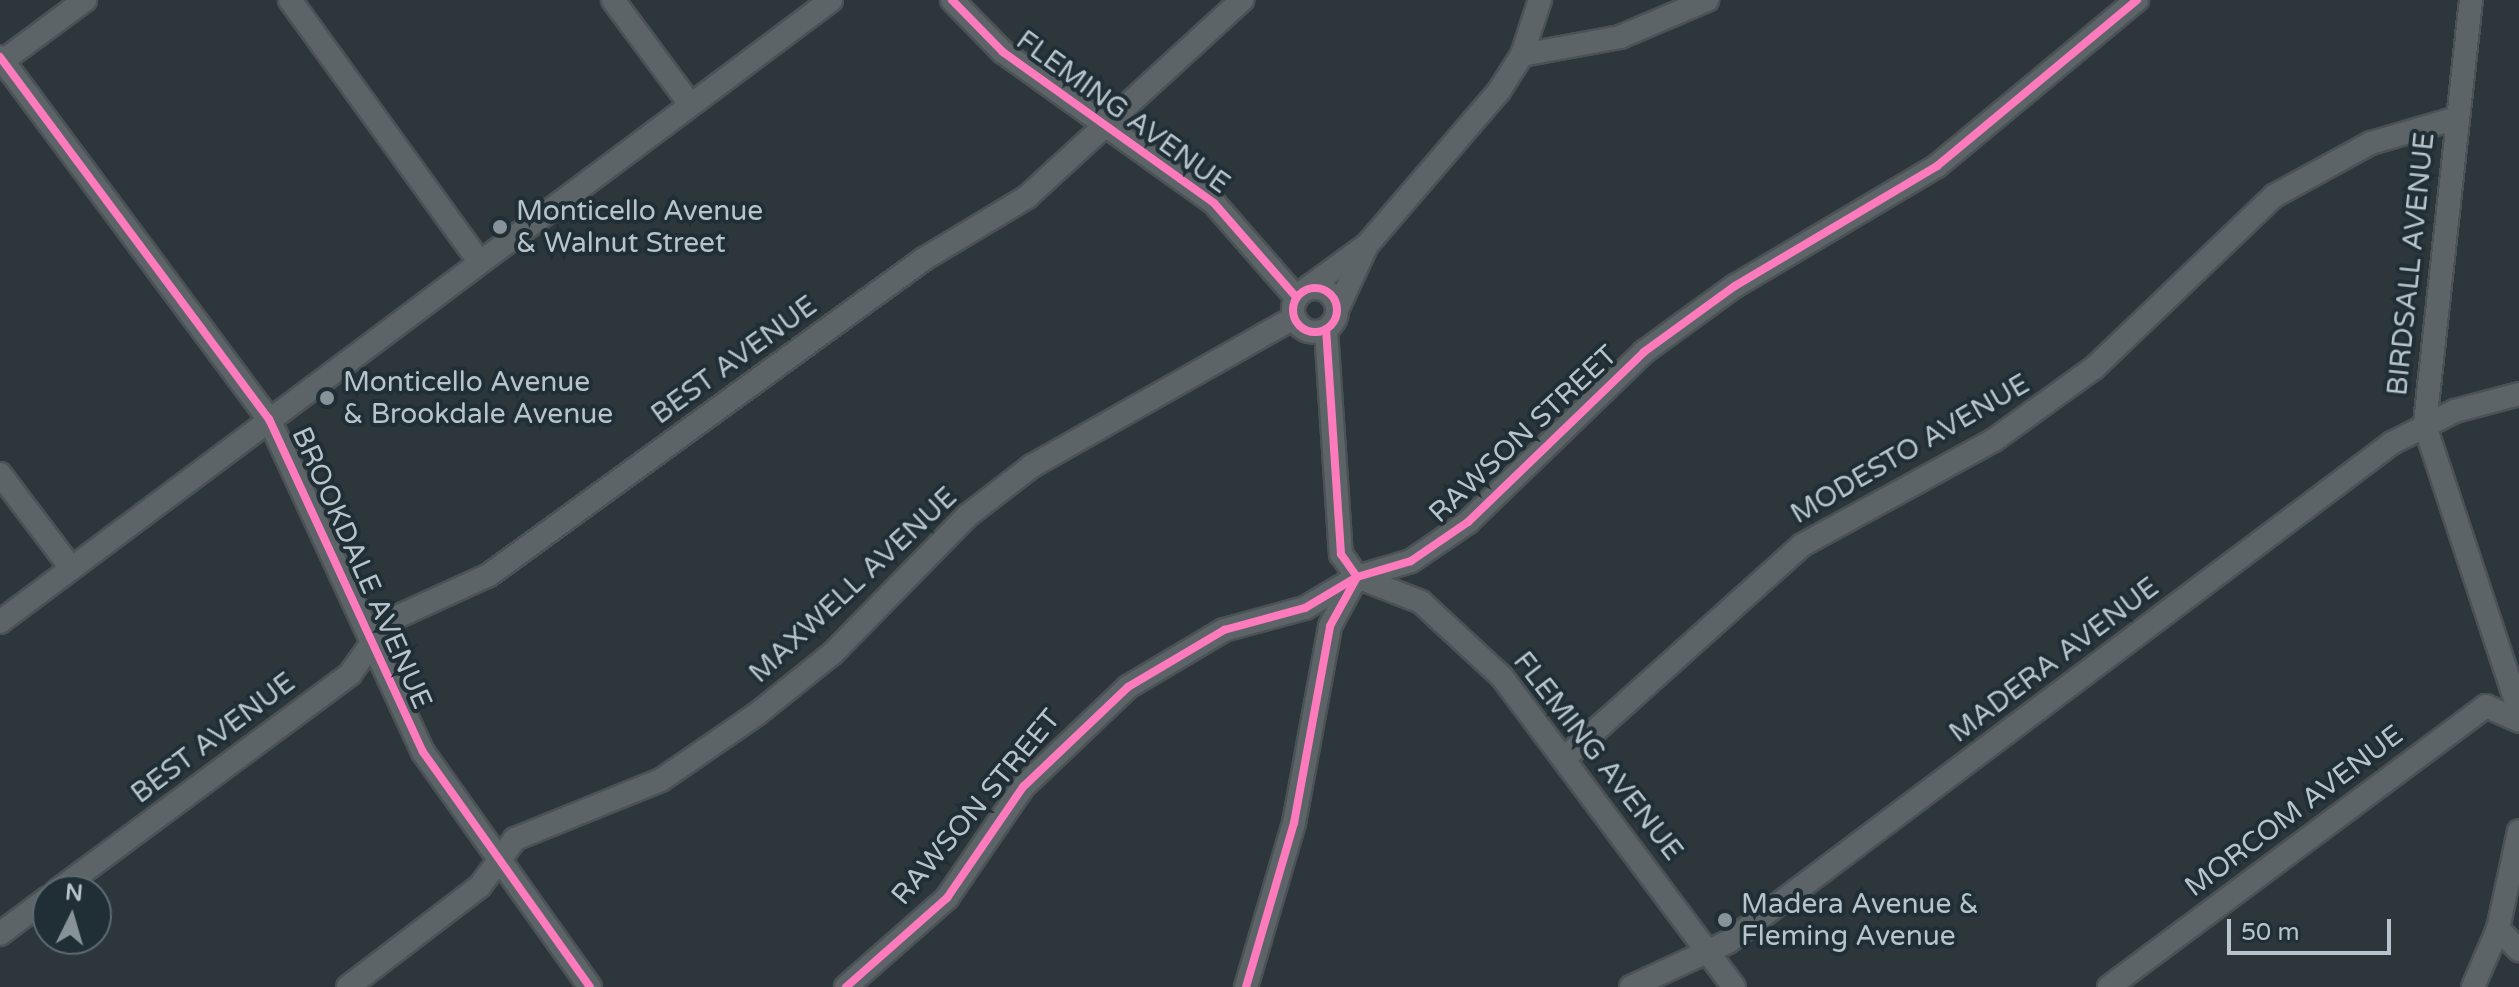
<!DOCTYPE html>
<style>
body{margin:0}
#map{position:relative;width:2519px;height:987px;overflow:hidden;background:#2d363b;font-family:"Varela Round",sans-serif}
div>[style]{position:absolute}
.roads{filter:drop-shadow(2px 0 #4b5255) drop-shadow(-2px 0 #4b5255) drop-shadow(0 2px #4b5255) drop-shadow(0 -2px #4b5255)}
.street>*{height:22px;margin:-11px;padding:0 11px;transform-origin:11px;border-radius:11px;background:#5d6468}
.street>.ring{margin:-11px;padding:0;box-sizing:content-box;background:none;border:22px solid #5d6468;border-radius:50%}
.cycleway>*{height:8px;margin:-4px;padding:0 4px;transform-origin:4px;border-radius:4px;background:#fd7abc}
.cycleway>.ring{margin:-4px;padding:0;box-sizing:content-box;background:none;border:8px solid #fd7abc;border-radius:50%}
.dots>*{width:22px;height:22px;translate:-50% -50%;box-sizing:border-box;border:4px solid #202e36;border-radius:50%}
span{translate:-50% -50%;white-space:nowrap;text-align:center;line-height:1.15;-webkit-text-stroke:8px #202e36;paint-order:stroke}
.street-label{font-size:28px;color:#b8c4cb}
.poi-label{font-size:28px;color:#b8c4cb}
.left{translate:0 -50%;text-align:left}
.north{position:absolute;left:32px;top:875px;width:80px;height:80px;box-sizing:border-box;background:#202e36;border:2px solid #5d6a72;border-radius:50%;rotate:5deg;font-size:22px;font-weight:700;line-height:32px;text-align:center;color:#b8c4cb}
.north::after{content:'';display:block;margin:auto;width:28px;height:36px;background:#879299;clip-path:polygon(50% 0,100% 100%,50% 72%,0 100%)}
.scale{position:absolute;left:2227px;top:919px;width:164px;height:36px;box-sizing:border-box;border:4px solid #b8c4cb;border-top:0;padding-left:10px;font-size:24px;line-height:28px;white-space:nowrap;color:#b8c4cb;-webkit-text-stroke:6px #202e36;paint-order:stroke}
</style>
<div id="map">
<div class="roads">
<div class="street">
<div style="left:290px;top:0;width:322px;rotate:54.1deg"></div>
<div style="left:613px;top:0;width:129px;rotate:53.5deg"></div>
<div style="left:952px;top:0;width:73px;rotate:45.6deg"></div>
<div style="left:1003px;top:52px;width:259px;rotate:35.6deg"></div>
<div style="left:1214px;top:203px;width:125px;rotate:48.9deg"></div>
<div style="left:2471px;top:0;width:428px;rotate:96.2deg"></div>
<div style="left:2425px;top:426px;width:300px;rotate:71.7deg"></div>
<div style="left:1522px;top:55px;width:100px;rotate:-10.4deg"></div>
<div style="left:1620px;top:37px;width:95px;rotate:-23deg"></div>
<div style="left:0;top:57px;width:451px;rotate:53.4deg"></div>
<div style="left:269px;top:419px;width:367px;rotate:65.2deg"></div>
<div style="left:423px;top:752px;width:288px;rotate:54.6deg"></div>
<div style="left:0;top:63px;width:106px;rotate:-36.5deg"></div>
<div class="ring" style="left:1293px;top:288px;width:22px;height:22px"></div>
<div style="left:1305px;top:290px;width:77px;rotate:-36deg"></div>
<div style="left:1367px;top:245px;width:203px;rotate:-49.4deg"></div>
<div style="left:1499px;top:91px;width:43px;rotate:-57.4deg"></div>
<div style="left:1522px;top:55px;width:58px;rotate:-71.9deg"></div>
<div style="left:1337px;top:310px;width:72px;rotate:-65.2deg"></div>
<div style="left:1326px;top:330px;width:225px;rotate:86.2deg"></div>
<div style="left:1341px;top:554px;width:28px;rotate:55deg"></div>
<div style="left:1357px;top:577px;width:69px;rotate:21.3deg"></div>
<div style="left:1421px;top:602px;width:110px;rotate:42.8deg"></div>
<div style="left:1502px;top:677px;width:387px;rotate:53.2deg"></div>
<div style="left:0;top:474px;width:118px;rotate:52.9deg"></div>
<div style="left:0;top:622px;width:1038px;rotate:-36.81deg"></div>
<div style="left:1567px;top:756px;width:316px;rotate:-41.9deg"></div>
<div style="left:1802px;top:545px;width:219px;rotate:-28.7deg"></div>
<div style="left:1994px;top:440px;width:123px;rotate:-35.8deg"></div>
<div style="left:2094px;top:368px;width:249px;rotate:-43.7deg"></div>
<div style="left:2274px;top:196px;width:111px;rotate:-28.7deg"></div>
<div style="left:2371px;top:143px;width:90px;rotate:-16.2deg"></div>
<div style="left:57px;top:891px;width:365px;rotate:-36.5deg"></div>
<div style="left:350px;top:674px;width:65px;rotate:-54.4deg"></div>
<div style="left:388px;top:621px;width:111px;rotate:-24.5deg"></div>
<div style="left:489px;top:575px;width:538px;rotate:-36deg"></div>
<div style="left:924px;top:259px;width:120px;rotate:-31deg"></div>
<div style="left:1027px;top:197px;width:292px;rotate:-42.5deg"></div>
<div style="left:2498px;top:929px;width:30px;rotate:45deg"></div>
<div style="left:0;top:934px;width:60px;rotate:-36.9deg"></div>
<div style="left:348px;top:987px;width:166px;rotate:-37.4deg"></div>
<div style="left:480px;top:886px;width:59px;rotate:-53.3deg"></div>
<div style="left:515px;top:839px;width:157px;rotate:-22deg"></div>
<div style="left:661px;top:780px;width:116px;rotate:-34.5deg"></div>
<div style="left:757px;top:714px;width:97px;rotate:-38.8deg"></div>
<div style="left:833px;top:653px;width:192px;rotate:-45.6deg"></div>
<div style="left:967px;top:516px;width:82px;rotate:-37.6deg"></div>
<div style="left:1032px;top:466px;width:301px;rotate:-29.5deg"></div>
<div style="left:846px;top:987px;width:135px;rotate:-41.4deg"></div>
<div style="left:947px;top:898px;width:135px;rotate:-55.6deg"></div>
<div style="left:1023px;top:787px;width:145px;rotate:-43.6deg"></div>
<div style="left:1128px;top:687px;width:112px;rotate:-30.7deg"></div>
<div style="left:1224px;top:630px;width:84px;rotate:-15.2deg"></div>
<div style="left:1305px;top:608px;width:61px;rotate:-30.8deg"></div>
<div style="left:1357px;top:577px;width:56px;rotate:-16.5deg"></div>
<div style="left:1411px;top:561px;width:69px;rotate:-34.4deg"></div>
<div style="left:1468px;top:522px;width:245px;rotate:-44deg"></div>
<div style="left:1644px;top:352px;width:112px;rotate:-36deg"></div>
<div style="left:1735px;top:286px;width:235px;rotate:-30.7deg"></div>
<div style="left:1937px;top:166px;width:260px;rotate:-39.7deg"></div>
<div style="left:1246px;top:987px;width:171px;rotate:-73.7deg"></div>
<div style="left:1294px;top:823px;width:200px;rotate:-79.6deg"></div>
<div style="left:1330px;top:626px;width:55px;rotate:-61.6deg"></div>
<div style="left:1631px;top:987px;width:107px;rotate:-24.9deg"></div>
<div style="left:1728px;top:942px;width:831px;rotate:-36.93deg"></div>
<div style="left:2392px;top:443px;width:71px;rotate:-26.9deg"></div>
<div style="left:2455px;top:411px;width:66px;rotate:-14.9deg"></div>
<div style="left:2109px;top:987px;width:470px;rotate:-36.7deg"></div>
<div style="left:2486px;top:706px;width:36px;rotate:24deg"></div>
<div style="left:2473px;top:987px;width:63px;rotate:-66.7deg"></div>
<div style="left:2498px;top:929px;width:100px;rotate:-77.9deg"></div>
</div>
</div>
<div class="cycleway">
<div style="left:952px;top:0;width:73px;rotate:45.6deg"></div>
<div style="left:1003px;top:52px;width:259px;rotate:35.6deg"></div>
<div style="left:1214px;top:203px;width:125px;rotate:48.9deg"></div>
<div style="left:0;top:57px;width:451px;rotate:53.4deg"></div>
<div style="left:269px;top:419px;width:367px;rotate:65.2deg"></div>
<div style="left:423px;top:752px;width:288px;rotate:54.6deg"></div>
<div class="ring" style="left:1293px;top:288px;width:36px;height:36px"></div>
<div style="left:846px;top:987px;width:135px;rotate:-41.4deg"></div>
<div style="left:947px;top:898px;width:135px;rotate:-55.6deg"></div>
<div style="left:1023px;top:787px;width:145px;rotate:-43.6deg"></div>
<div style="left:1128px;top:687px;width:112px;rotate:-30.7deg"></div>
<div style="left:1224px;top:630px;width:84px;rotate:-15.2deg"></div>
<div style="left:1305px;top:608px;width:61px;rotate:-30.8deg"></div>
<div style="left:1357px;top:577px;width:56px;rotate:-16.5deg"></div>
<div style="left:1411px;top:561px;width:69px;rotate:-34.4deg"></div>
<div style="left:1468px;top:522px;width:245px;rotate:-44deg"></div>
<div style="left:1644px;top:352px;width:112px;rotate:-36deg"></div>
<div style="left:1735px;top:286px;width:235px;rotate:-30.7deg"></div>
<div style="left:1937px;top:166px;width:260px;rotate:-39.7deg"></div>
<div style="left:1246px;top:987px;width:171px;rotate:-73.7deg"></div>
<div style="left:1294px;top:823px;width:200px;rotate:-79.6deg"></div>
<div style="left:1330px;top:626px;width:56px;rotate:-61.1deg"></div>
<div style="left:1357px;top:577px;width:28px;rotate:-125deg"></div>
<div style="left:1341px;top:554px;width:225px;rotate:-93.8deg"></div>
</div>
<div class="dots">
<div style="left:500px;top:227px;background:#879299"></div>
<div style="left:327px;top:398px;background:#879299"></div>
<div style="left:1725px;top:920px;background:#879299"></div>
</div>
<div class="street-label">
<span style="left:1123px;top:112px;rotate:36deg">FLEMING AVENUE</span>
<span style="left:2411px;top:264px;rotate:-84deg">BIRDSALL AVENUE</span>
<span style="left:734px;top:360px;rotate:-36deg">BEST AVENUE</span>
<span style="left:1523px;top:434px;rotate:-43deg">RAWSON STREET</span>
<span style="left:1910px;top:449px;rotate:-30deg">MODESTO AVENUE</span>
<span style="left:362px;top:568px;rotate:66deg">BROOKDALE AVENUE</span>
<span style="left:853px;top:585px;rotate:-43deg">MAXWELL AVENUE</span>
<span style="left:2054px;top:660px;rotate:-37deg">MADERA AVENUE</span>
<span style="left:213px;top:738px;rotate:-37deg">BEST AVENUE</span>
<span style="left:1598px;top:756px;rotate:52deg">FLEMING AVENUE</span>
<span style="left:976px;top:807px;rotate:-50deg">RAWSON STREET</span>
<span style="left:2294px;top:811px;rotate:-37deg">MORCOM AVENUE</span>
</div>
<div class="poi-label">
<span class="left" style="left:516px;top:227px">Monticello Avenue<br>&amp; Walnut Street</span>
<span class="left" style="left:343px;top:398px">Monticello Avenue<br>&amp; Brookdale Avenue</span>
<span class="left" style="left:1741px;top:920px">Madera Avenue &amp;<br>Fleming Avenue</span>
</div>
<div class="north">N</div>
<div class="scale">50 m</div>
</div>
